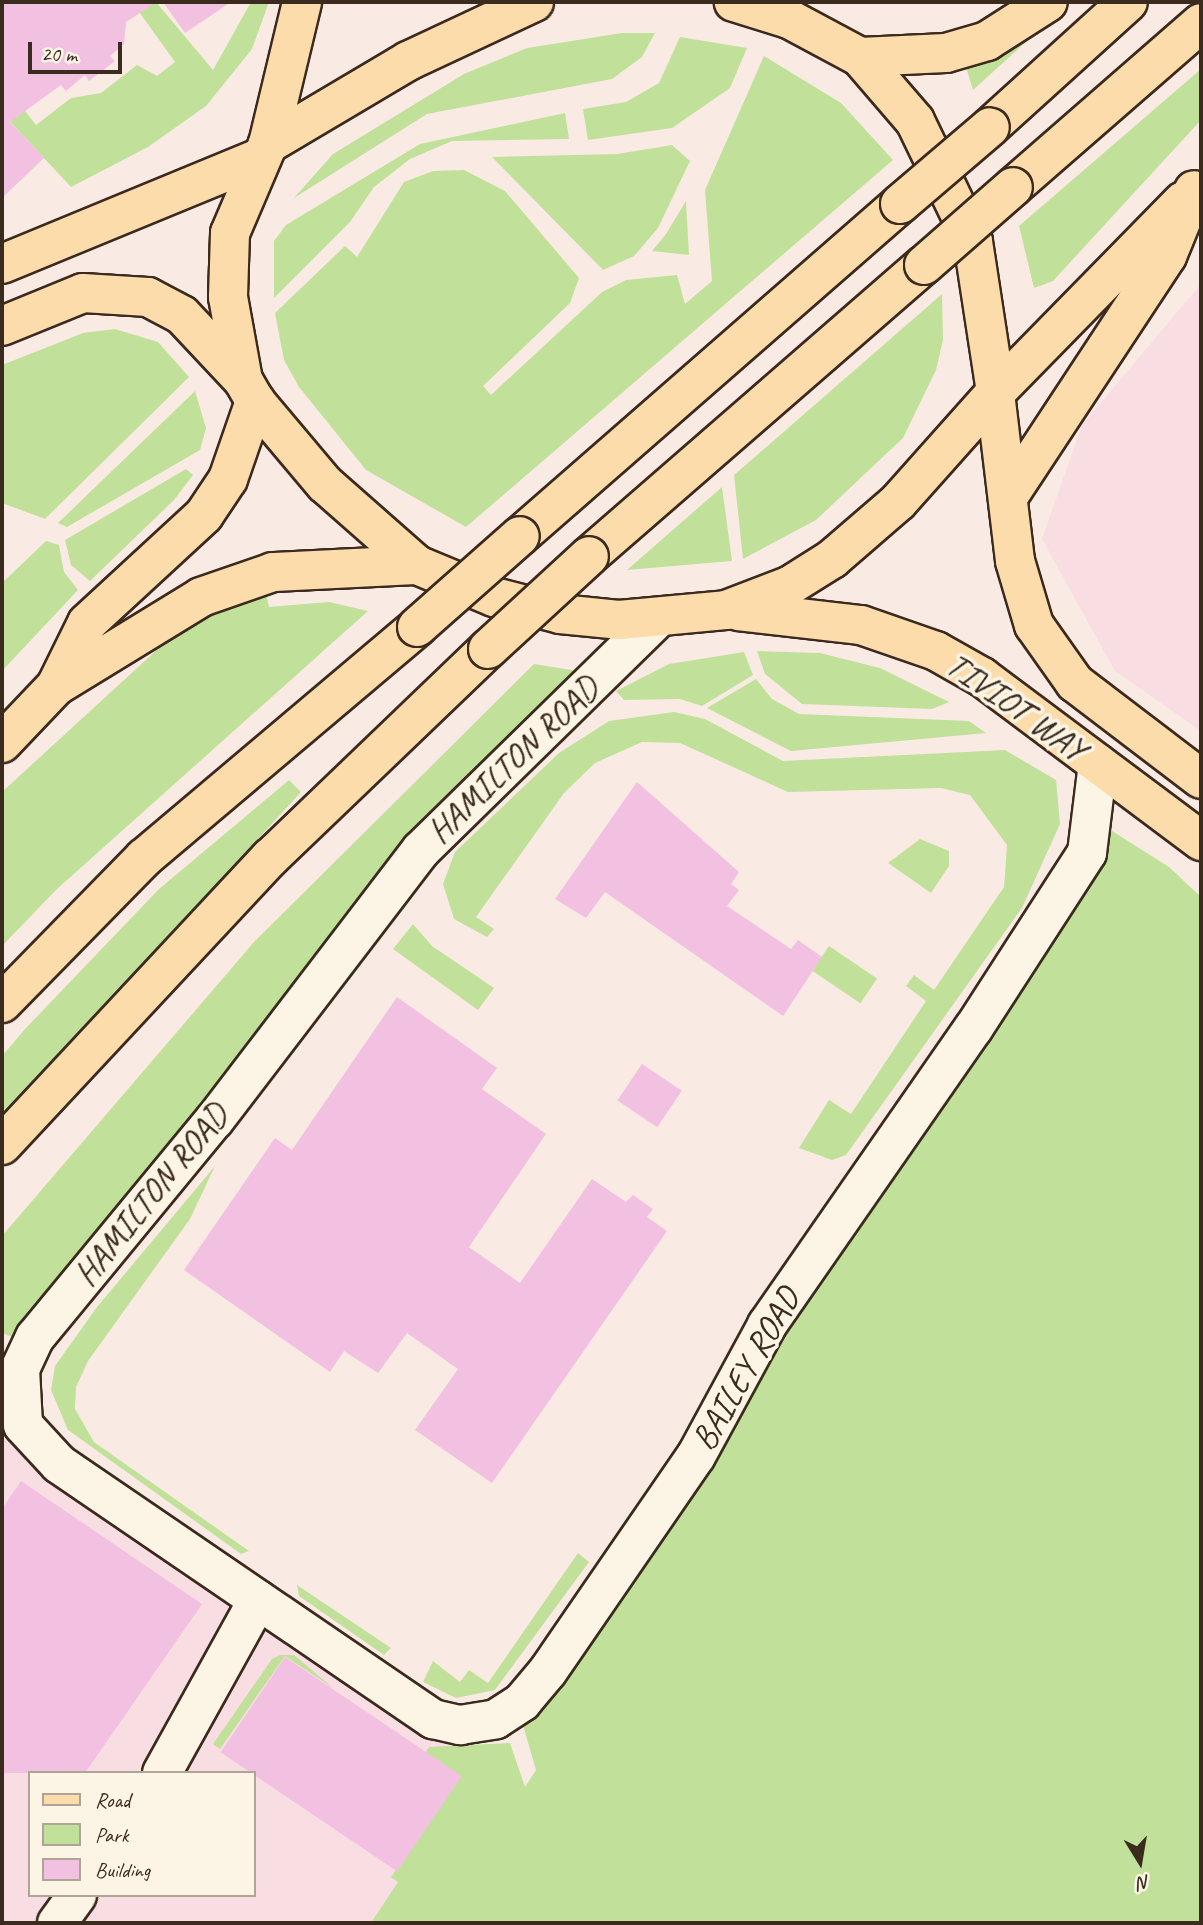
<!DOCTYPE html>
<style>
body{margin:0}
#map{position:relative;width:1203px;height:1925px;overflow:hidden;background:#faeae4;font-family:Caveat,sans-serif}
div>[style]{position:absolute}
.built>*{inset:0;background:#f8dde3}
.green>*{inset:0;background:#c1e19a;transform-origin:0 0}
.building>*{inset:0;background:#f2c0e1;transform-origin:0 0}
.roads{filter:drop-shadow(2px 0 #3b2a1e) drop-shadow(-2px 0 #3b2a1e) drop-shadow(0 2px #3b2a1e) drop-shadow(0 -2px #3b2a1e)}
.minor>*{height:38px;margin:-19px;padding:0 19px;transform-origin:19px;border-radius:19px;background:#fcf5e5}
.major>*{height:38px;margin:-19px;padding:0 19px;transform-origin:19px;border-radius:19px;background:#fddcac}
.highway>*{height:38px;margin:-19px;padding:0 19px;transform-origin:19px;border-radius:19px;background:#fddcac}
.bridges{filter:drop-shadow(2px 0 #3b2a1e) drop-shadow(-2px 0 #3b2a1e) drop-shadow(0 2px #3b2a1e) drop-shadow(0 -2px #3b2a1e)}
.highway-bridge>*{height:38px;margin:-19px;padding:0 19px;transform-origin:19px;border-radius:19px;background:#fddcac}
span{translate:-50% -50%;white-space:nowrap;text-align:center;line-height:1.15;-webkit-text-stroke:7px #fcf5e5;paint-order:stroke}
.street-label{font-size:35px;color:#3b2a1e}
.frame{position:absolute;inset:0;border:4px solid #3b2a1e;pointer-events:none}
.legend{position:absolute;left:28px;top:1771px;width:228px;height:126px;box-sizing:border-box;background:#fcf5e5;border:2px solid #afa495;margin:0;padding:9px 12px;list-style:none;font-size:21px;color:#3b2a1e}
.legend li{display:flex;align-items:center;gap:14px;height:35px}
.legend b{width:35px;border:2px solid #afa495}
.north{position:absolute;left:1105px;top:1827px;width:70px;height:70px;-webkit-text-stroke:5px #fcf5e5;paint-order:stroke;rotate:169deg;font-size:19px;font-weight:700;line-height:28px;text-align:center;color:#3b2a1e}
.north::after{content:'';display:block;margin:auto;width:24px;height:32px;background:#3b2a1e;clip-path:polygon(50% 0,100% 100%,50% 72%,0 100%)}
.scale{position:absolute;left:28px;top:42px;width:94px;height:32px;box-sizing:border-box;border:4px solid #3b2a1e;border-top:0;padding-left:9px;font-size:21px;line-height:24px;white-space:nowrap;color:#3b2a1e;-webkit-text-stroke:5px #fcf5e5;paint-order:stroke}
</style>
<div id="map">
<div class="built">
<div style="clip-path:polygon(1201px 284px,1201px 731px,1115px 671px,1042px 539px,1082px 425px)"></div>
<div style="clip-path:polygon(evenodd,2px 1426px,507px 1787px,415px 1923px,2px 1923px,2px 1426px,30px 1773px,254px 1773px,254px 1895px,30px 1895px,30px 1773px)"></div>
</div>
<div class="green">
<div style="clip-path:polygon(132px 2px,156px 2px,213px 70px,251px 2px,269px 2px,252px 49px,206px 106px,148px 147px,71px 187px,2px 113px,2px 81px,36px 125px,71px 98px,101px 93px,137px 65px,157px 76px,175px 62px)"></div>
<div style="clip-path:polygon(622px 33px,655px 33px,642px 57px,612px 79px,427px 114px,294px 198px,333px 154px,464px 74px,527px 48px)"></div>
<div style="clip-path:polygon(680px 37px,747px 48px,730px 88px,672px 128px,588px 140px,583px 109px,626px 102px,659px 83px)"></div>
<div style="clip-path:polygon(1027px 41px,973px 90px,966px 67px)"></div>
<div style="clip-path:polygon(764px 56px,841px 103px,893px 160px,466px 527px,366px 470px,299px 387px,284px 360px,275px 313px,345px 246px,357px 257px,404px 182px,433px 171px,464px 170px,505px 191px,579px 278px,570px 303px,483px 386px,491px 395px,602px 292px,626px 280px,677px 275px,685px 304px,712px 281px,705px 190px)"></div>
<div style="clip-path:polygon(1201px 69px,1201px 120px,1053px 281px,1034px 288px,1019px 226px)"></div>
<div style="clip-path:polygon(565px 113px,569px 139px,452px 141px,410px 159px,374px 187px,350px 222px,274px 298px,274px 241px,286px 225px,420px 144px)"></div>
<div style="clip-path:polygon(672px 145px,690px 161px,658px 228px,634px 256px,603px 270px,492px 157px,617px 154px)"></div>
<div style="clip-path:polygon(686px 201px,689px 255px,652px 251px,666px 234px)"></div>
<div style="clip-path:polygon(942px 294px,943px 340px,936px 370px,903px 438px,816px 520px,743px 559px,734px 475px)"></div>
<div style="clip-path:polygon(115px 329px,158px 342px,189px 377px,45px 519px,2px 503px,2px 365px,83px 333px)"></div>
<div style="clip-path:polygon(195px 391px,206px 428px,200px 450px,67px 527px,58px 523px)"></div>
<div style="clip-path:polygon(186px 469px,193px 475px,174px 500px,90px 581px,71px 565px,65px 540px)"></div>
<div style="clip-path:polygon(722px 487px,732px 561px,627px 570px)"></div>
<div style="clip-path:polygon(46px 541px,59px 545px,64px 572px,78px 590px,2px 671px,2px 583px)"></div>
<div style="clip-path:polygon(266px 594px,269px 607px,329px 602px,368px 611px,57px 889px,2px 946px,2px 792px,161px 646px,211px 613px)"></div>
<div style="clip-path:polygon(757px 651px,820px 653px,880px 668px,949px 702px,932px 709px,802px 704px,765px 674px)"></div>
<div style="clip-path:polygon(744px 652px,753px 675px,702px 706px,680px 699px,624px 700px,616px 691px,669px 664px)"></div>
<div style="clip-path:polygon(534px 664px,578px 671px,18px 1339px,2px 1333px,2px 1236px,254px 942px)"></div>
<div style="clip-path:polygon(756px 679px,772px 699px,799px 714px,969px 721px,986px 733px,791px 751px,707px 708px)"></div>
<div style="clip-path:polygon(674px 712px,705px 719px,783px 761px,1005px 750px,1056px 780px,1060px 824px,1022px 908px,846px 1155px,832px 1160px,799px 1148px,829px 1100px,851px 1114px,926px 1001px,906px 986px,914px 975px,934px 990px,1004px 887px,1007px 845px,970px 795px,941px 788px,788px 792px,680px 743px,642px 742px,595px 763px,564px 793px,476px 917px,494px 929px,487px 937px,454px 919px,443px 884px,455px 852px,559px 753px,609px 721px)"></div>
<div style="clip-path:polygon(289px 780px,301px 792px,2px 1118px,2px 1056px,25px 1029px,159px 889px)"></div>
<div style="clip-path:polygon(1109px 829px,1169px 867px,1201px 897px,1201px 1923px,371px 1923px,398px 1882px,391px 1877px,460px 1777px,425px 1753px,429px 1747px,510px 1743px,525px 1787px,536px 1770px,522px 1722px)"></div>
<div style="clip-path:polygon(920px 839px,949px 851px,949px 866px,931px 893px,888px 863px)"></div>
<div style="clip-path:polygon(413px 924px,432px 946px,494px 988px,478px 1010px,393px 949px)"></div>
<div style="left:829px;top:946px;width:58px;height:30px;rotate:34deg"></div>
<div style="clip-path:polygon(215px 1166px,190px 1219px,88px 1361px,76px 1387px,75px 1409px,94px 1442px,249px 1551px,241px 1554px,68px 1430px,51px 1390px,55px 1366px,97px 1307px)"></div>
<div style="clip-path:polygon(578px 1553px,589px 1562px,495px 1690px,456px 1698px,423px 1682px,433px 1661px,460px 1682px,469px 1670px,488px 1683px)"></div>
<div style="clip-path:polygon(297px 1585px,391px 1648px,384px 1655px,299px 1596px)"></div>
<div style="clip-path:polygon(294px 1655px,333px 1688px,285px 1656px,220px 1749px,213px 1744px,272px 1659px,280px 1655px)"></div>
</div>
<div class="building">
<div style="clip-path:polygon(2px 2px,157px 2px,126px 22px,124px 44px,110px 56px,115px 61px,89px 81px,85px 75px,66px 91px,61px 85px,10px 122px,44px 158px,2px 198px)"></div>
<div style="clip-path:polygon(163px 2px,231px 2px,185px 33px)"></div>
<div style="clip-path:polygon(637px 782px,739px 872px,731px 884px,739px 890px,727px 906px,791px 949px,798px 940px,822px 957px,783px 1016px,605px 892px,586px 918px,555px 899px)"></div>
<div style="clip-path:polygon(397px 997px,497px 1068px,482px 1089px,546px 1134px,469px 1247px,520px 1283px,592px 1179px,626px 1202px,633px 1195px,653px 1209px,647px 1217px,667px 1231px,492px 1483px,415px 1430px,458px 1369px,407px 1333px,378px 1373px,344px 1351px,330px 1372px,184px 1270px,275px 1138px,292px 1150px)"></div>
<div style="left:642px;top:1064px;width:48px;height:44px;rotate:34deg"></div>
<div style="clip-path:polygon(21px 1481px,202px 1604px,85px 1773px,2px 1773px,2px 1509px)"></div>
<div style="left:285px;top:1657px;width:213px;height:115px;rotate:34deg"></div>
</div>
<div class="roads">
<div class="minor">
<div style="left:658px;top:618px;width:332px;rotate:135.6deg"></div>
<div style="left:421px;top:850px;width:339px;rotate:127.4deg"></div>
<div style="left:215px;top:1119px;width:283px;rotate:129.5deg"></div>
<div style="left:35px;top:1337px;width:35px;rotate:115deg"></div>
<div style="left:20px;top:1369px;width:56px;rotate:86.9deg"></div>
<div style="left:23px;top:1425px;width:53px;rotate:47.3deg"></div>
<div style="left:59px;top:1464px;width:453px;rotate:34.3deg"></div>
<div style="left:433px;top:1719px;width:28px;rotate:13deg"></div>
<div style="left:460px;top:1725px;width:36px;rotate:-9deg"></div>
<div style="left:496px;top:1719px;width:31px;rotate:-33deg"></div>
<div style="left:522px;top:1702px;width:40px;rotate:-50deg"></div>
<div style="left:548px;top:1671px;width:261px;rotate:-55.5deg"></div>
<div style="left:696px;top:1456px;width:149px;rotate:-61.5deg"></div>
<div style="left:767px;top:1325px;width:361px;rotate:-55.2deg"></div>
<div style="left:973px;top:1029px;width:210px;rotate:-57.1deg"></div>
<div style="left:1087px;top:853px;width:90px;rotate:-83deg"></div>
<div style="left:162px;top:1773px;width:198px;rotate:-61deg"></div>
<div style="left:57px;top:1923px;width:34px;rotate:-54deg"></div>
</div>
<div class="major">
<div style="left:534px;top:2px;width:139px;rotate:154.9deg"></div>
<div style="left:408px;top:61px;width:163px;rotate:149.3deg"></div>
<div style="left:268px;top:144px;width:97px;rotate:113.1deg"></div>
<div style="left:230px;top:233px;width:64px;rotate:91.8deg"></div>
<div style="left:228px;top:297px;width:84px;rotate:79.8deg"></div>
<div style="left:243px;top:380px;width:24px;rotate:60deg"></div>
<div style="left:255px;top:401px;width:109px;rotate:49.9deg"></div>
<div style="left:325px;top:484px;width:123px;rotate:41.4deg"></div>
<div style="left:417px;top:565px;width:83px;rotate:22.6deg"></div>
<div style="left:494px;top:597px;width:68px;rotate:14.4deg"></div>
<div style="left:560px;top:614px;width:59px;rotate:5.8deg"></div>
<div style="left:619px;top:620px;width:107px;rotate:-5.3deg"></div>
<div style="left:726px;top:610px;width:67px;rotate:-20.9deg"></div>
<div style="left:789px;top:586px;width:51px;rotate:-32.1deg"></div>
<div style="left:832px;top:559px;width:87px;rotate:-40.8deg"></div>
<div style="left:898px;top:502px;width:147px;rotate:-48.3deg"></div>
<div style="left:996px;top:392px;width:153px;rotate:-98.7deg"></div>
<div style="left:973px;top:241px;width:133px;rotate:-115.8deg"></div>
<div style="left:915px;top:121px;width:84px;rotate:-130.7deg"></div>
<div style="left:860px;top:57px;width:81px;rotate:-151.8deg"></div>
<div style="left:789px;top:19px;width:58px;rotate:-162.8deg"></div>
<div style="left:268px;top:144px;width:146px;rotate:-76.5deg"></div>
<div style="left:2px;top:264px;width:278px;rotate:-22.4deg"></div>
<div style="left:2px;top:326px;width:87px;rotate:-22.2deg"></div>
<div style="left:83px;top:293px;width:65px;rotate:3.5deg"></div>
<div style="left:148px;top:297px;width:38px;rotate:28deg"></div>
<div style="left:182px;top:315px;width:89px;rotate:46.8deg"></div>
<div style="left:995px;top:393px;width:169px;rotate:83.2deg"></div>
<div style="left:1015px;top:561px;width:67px;rotate:73.5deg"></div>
<div style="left:1034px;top:625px;width:71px;rotate:54.7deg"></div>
<div style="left:1075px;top:683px;width:158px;rotate:37.3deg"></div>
<div style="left:738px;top:611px;width:124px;rotate:6.5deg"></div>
<div style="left:861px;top:625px;width:79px;rotate:19.1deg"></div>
<div style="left:936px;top:651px;width:53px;rotate:29.5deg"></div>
<div style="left:982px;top:677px;width:274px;rotate:36.8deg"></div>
<div style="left:56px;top:686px;width:70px;rotate:-63.8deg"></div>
<div style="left:87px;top:623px;width:159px;rotate:-42.7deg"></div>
<div style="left:204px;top:515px;width:43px;rotate:-56.3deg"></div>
<div style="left:228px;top:479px;width:83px;rotate:-70.9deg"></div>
<div style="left:2px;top:743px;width:79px;rotate:-46.5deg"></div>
<div style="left:56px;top:686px;width:170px;rotate:-31.5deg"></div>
<div style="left:201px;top:597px;width:76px;rotate:-19.1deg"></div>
<div style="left:273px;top:572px;width:144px;rotate:-2.8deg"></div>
</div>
<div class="highway">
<div style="left:860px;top:57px;width:86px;rotate:-2.7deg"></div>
<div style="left:946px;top:53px;width:43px;rotate:-16.3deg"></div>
<div style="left:987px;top:41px;width:72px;rotate:-32.6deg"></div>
<div style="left:990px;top:127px;width:186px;rotate:-42.2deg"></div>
<div style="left:1013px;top:187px;width:249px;rotate:-41.1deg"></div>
<div style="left:996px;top:392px;width:267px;rotate:-45.6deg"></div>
<div style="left:1010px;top:494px;width:285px;rotate:-56.6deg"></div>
<div style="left:1167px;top:256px;width:71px;rotate:-67.8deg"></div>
<div style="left:520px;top:536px;width:505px;rotate:-41.14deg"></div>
<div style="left:589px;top:556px;width:444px;rotate:-41deg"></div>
<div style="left:2px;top:1003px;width:203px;rotate:-45.6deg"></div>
<div style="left:144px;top:858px;width:358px;rotate:-40.2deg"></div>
<div style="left:2px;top:1145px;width:393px;rotate:-47deg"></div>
<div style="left:270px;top:858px;width:302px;rotate:-43.8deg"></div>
</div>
</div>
<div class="bridges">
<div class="highway-bridge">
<div style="left:900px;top:204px;width:118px;rotate:-40.5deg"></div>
<div style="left:924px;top:265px;width:118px;rotate:-41.2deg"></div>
<div style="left:417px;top:627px;width:137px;rotate:-41.5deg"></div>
<div style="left:488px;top:649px;width:137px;rotate:-42.6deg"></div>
</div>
</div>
<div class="street-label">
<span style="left:1016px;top:707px;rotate:35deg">TIVIOT WAY</span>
<span style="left:513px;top:760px;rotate:-44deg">HAMILTON ROAD</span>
<span style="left:151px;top:1195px;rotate:-51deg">HAMILTON ROAD</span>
<span style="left:746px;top:1369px;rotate:-60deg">BAILEY ROAD</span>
</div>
<div class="frame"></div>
<ul class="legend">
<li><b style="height:9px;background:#fddcac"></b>Road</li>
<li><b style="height:19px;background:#c1e19a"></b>Park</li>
<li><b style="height:19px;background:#f2c0e1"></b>Building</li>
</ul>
<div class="north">N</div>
<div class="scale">20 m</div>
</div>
